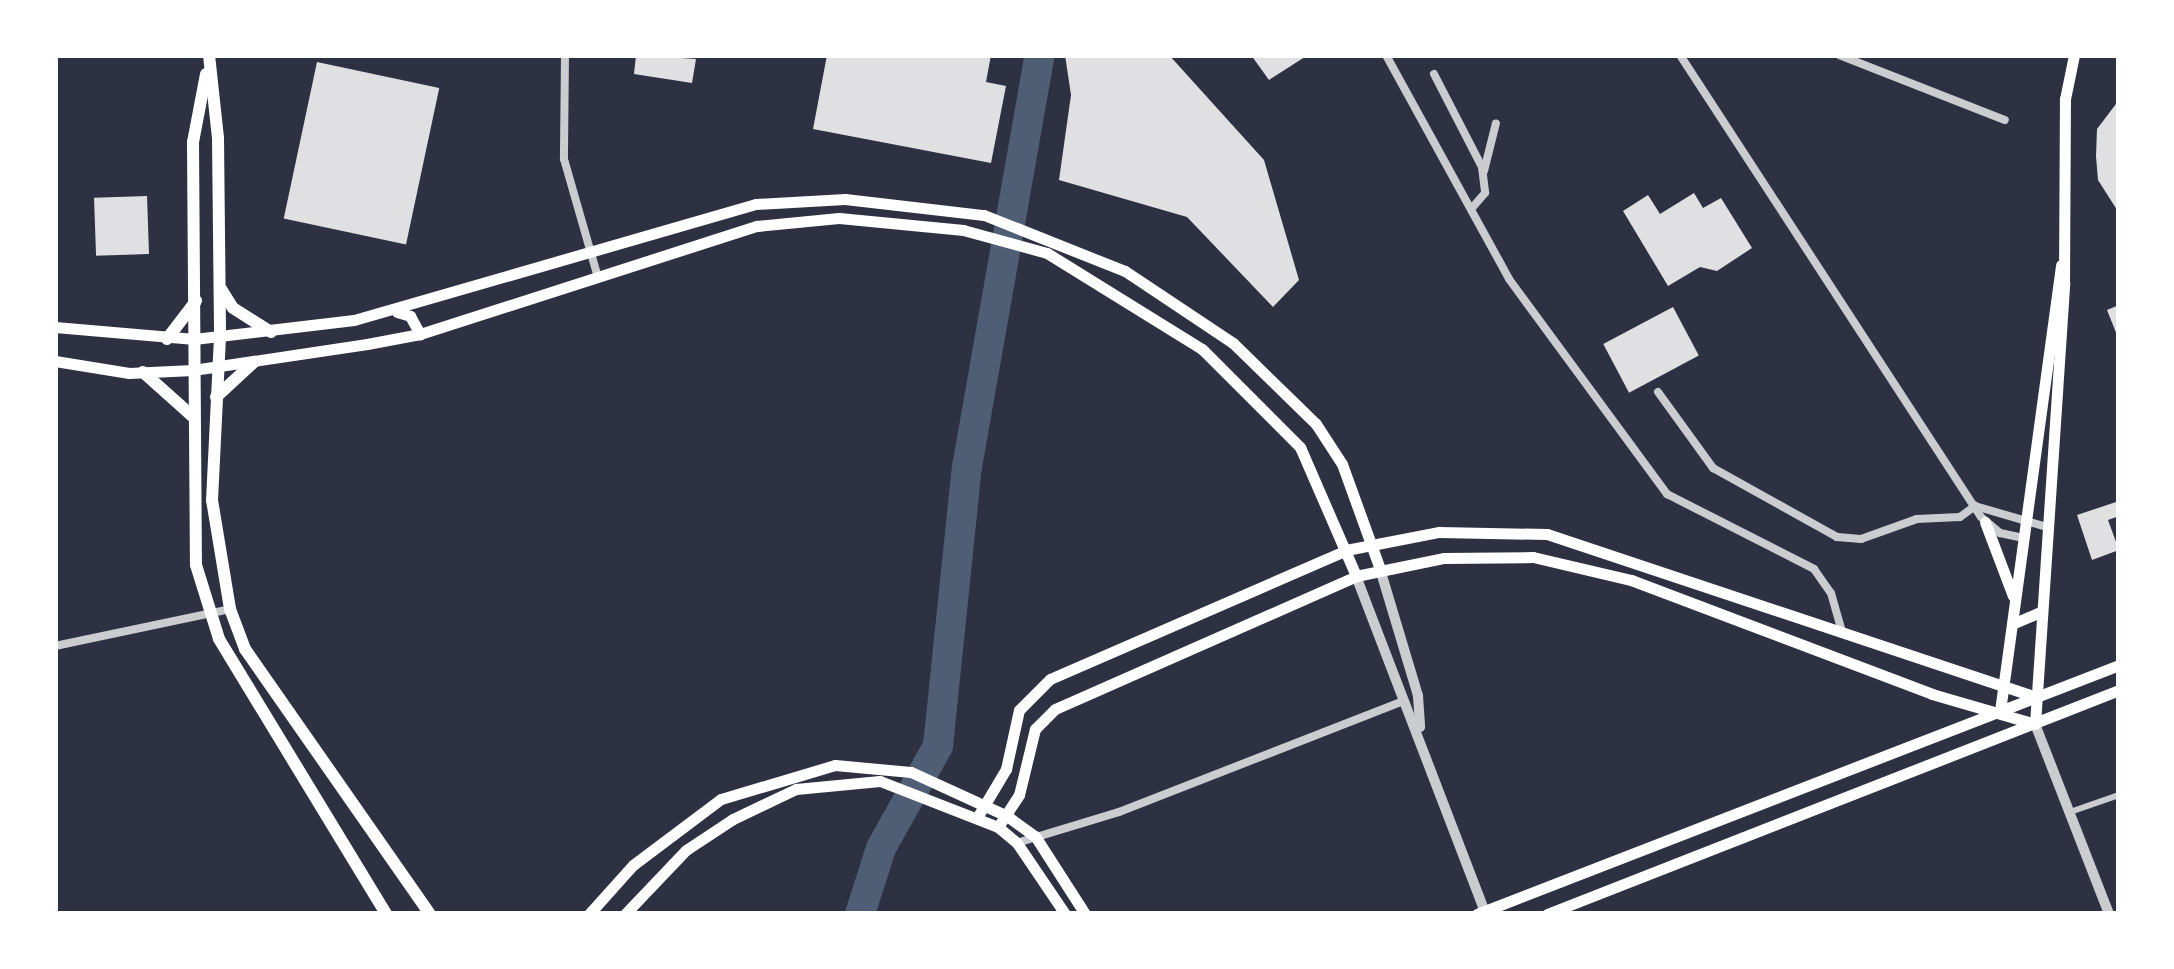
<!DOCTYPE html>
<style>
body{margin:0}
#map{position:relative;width:2174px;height:969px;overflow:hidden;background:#2d3142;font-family:"Work Sans",sans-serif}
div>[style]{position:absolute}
.river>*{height:30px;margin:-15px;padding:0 15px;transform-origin:15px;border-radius:15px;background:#4f5d75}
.building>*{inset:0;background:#e0e0e3;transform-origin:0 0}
.pedestrian>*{height:6px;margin:-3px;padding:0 3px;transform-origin:3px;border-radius:3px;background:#caccd0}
.minor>*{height:8px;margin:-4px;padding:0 4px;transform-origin:4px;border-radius:4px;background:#caccd0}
.tertiary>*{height:10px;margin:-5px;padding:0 5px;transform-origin:5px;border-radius:5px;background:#caccd0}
.secondary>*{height:11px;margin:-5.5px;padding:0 5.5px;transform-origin:5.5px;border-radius:5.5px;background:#fff}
.primary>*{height:12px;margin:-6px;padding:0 6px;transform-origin:6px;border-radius:6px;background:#fff}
span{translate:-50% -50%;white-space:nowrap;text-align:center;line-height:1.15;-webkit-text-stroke:8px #fff;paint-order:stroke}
.frame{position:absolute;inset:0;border:58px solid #fff;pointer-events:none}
</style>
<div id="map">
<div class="river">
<div style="left:860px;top:914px;width:69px;rotate:-72.3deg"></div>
<div style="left:881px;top:848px;width:117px;rotate:-60.8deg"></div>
<div style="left:938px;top:746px;width:281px;rotate:-84.1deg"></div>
<div style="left:967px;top:467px;width:418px;rotate:-80deg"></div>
</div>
<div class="building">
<div style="clip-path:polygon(636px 55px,696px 59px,692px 83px,634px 74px)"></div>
<div style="clip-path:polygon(827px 55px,991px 55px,986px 82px,1006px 86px,991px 163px,813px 129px)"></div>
<div style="clip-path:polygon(1065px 55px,1169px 55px,1264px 160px,1299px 280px,1273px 307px,1187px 217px,1059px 180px,1071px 95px)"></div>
<div style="clip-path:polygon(1251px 55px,1308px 55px,1269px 80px)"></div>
<div style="left:317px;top:62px;width:125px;height:160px;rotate:12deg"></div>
<div style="clip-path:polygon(2119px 100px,2119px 213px,2098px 180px,2096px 156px,2097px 129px)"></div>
<div style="clip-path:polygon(1694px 193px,1703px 208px,1721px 198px,1752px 248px,1717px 271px,1700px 267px,1668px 286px,1623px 211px,1648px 195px,1660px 214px)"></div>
<div style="left:147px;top:196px;width:58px;height:53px;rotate:88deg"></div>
<div style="clip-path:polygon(2119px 305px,2119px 340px,2107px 310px)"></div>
<div style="left:1673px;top:307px;width:55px;height:79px;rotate:62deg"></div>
<div style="clip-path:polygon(2119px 501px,2119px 516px,2108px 520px,2119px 550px,2092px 560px,2077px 515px)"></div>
</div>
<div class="pedestrian">
<div style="left:2073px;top:811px;width:49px;rotate:-19.2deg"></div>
</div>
<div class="minor">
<div style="left:565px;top:55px;width:104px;rotate:90.6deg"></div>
<div style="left:564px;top:159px;width:120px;rotate:74deg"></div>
<div style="left:1386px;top:55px;width:256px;rotate:61.2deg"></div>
<div style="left:1509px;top:279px;width:267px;rotate:53.7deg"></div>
<div style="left:1667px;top:494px;width:165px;rotate:27deg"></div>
<div style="left:1814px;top:569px;width:29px;rotate:55deg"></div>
<div style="left:1831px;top:593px;width:41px;rotate:74.2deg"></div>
<div style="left:1680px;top:55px;width:551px;rotate:56.92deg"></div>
<div style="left:1981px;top:517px;width:25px;rotate:40deg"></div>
<div style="left:2000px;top:533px;width:24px;rotate:12deg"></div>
<div style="left:1839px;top:55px;width:178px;rotate:21.4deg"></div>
<div style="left:1434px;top:74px;width:105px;rotate:62.7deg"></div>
<div style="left:1482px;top:167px;width:26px;rotate:83deg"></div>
<div style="left:1485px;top:193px;width:20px;rotate:131deg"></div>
<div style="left:1484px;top:171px;width:49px;rotate:-76deg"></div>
<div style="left:1658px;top:392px;width:94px;rotate:54.1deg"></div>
<div style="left:1713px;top:468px;width:142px;rotate:29.1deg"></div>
<div style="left:1837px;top:537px;width:24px;rotate:5deg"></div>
<div style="left:1861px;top:539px;width:59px;rotate:-19.7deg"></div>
<div style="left:1917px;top:519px;width:43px;rotate:-2.7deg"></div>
<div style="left:1960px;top:517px;width:19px;rotate:-36deg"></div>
<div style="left:1975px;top:506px;width:75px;rotate:16.3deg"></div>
<div style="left:55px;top:646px;width:179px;rotate:-11.9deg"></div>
<div style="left:1017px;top:843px;width:107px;rotate:-16.9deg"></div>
<div style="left:1119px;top:812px;width:306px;rotate:-21.3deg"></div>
</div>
<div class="tertiary">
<div style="left:1380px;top:569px;width:133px;rotate:73.3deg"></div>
<div style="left:1418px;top:696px;width:31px;rotate:86deg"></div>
<div style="left:1356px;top:576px;width:362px;rotate:69deg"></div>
<div style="left:2035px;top:724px;width:204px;rotate:68.7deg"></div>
</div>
<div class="secondary">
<div style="left:397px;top:312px;width:14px;rotate:17deg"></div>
<div style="left:410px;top:316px;width:21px;rotate:61deg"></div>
<div style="left:55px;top:327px;width:140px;rotate:4.9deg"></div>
<div style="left:194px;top:339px;width:161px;rotate:-6.8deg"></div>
<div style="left:354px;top:320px;width:418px;rotate:-16.1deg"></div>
<div style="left:756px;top:204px;width:89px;rotate:-3.2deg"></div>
<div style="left:845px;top:199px;width:140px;rotate:6.6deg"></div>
<div style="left:984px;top:215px;width:152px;rotate:21.7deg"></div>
<div style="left:1125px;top:271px;width:130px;rotate:33.7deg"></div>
<div style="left:1233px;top:343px;width:116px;rotate:44.3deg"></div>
<div style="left:1316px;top:424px;width:48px;rotate:57deg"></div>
<div style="left:1342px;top:464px;width:112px;rotate:70.1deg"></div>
<div style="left:55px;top:361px;width:75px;rotate:9.2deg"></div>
<div style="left:129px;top:373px;width:64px;rotate:-2.7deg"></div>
<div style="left:193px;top:370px;width:176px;rotate:-8.5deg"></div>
<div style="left:367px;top:344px;width:54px;rotate:-10.7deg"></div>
<div style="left:420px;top:334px;width:354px;rotate:-17.8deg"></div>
<div style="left:757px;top:226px;width:82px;rotate:-5.6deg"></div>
<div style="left:839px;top:218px;width:125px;rotate:5.5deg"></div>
<div style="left:963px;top:230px;width:87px;rotate:15.3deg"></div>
<div style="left:1047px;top:253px;width:182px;rotate:31.8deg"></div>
<div style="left:1202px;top:349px;width:139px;rotate:45deg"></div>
<div style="left:1300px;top:447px;width:141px;rotate:66.5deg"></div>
<div style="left:1985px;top:522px;width:79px;rotate:69.3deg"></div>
<div style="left:2012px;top:624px;width:30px;rotate:-23deg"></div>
<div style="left:2000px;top:711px;width:128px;rotate:-21.1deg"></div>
<div style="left:2035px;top:724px;width:442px;rotate:-86.2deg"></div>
<div style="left:2064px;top:283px;width:184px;rotate:-89.7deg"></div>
<div style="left:2065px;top:99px;width:45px;rotate:-78.4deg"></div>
<div style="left:978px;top:816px;width:55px;rotate:-59.2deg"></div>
<div style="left:1006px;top:769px;width:60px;rotate:-77.6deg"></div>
<div style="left:1019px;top:710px;width:44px;rotate:-45deg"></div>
<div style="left:1050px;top:679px;width:323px;rotate:-23.5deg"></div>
<div style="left:1346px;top:550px;width:95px;rotate:-11deg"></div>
<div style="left:1439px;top:532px;width:108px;rotate:1.1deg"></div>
<div style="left:1547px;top:534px;width:515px;rotate:18.43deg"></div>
<div style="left:998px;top:827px;width:38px;rotate:-57deg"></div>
<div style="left:1019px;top:795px;width:68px;rotate:-76.4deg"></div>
<div style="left:1035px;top:729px;width:28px;rotate:-45deg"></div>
<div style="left:1055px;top:709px;width:329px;rotate:-23.8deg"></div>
<div style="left:1356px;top:576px;width:90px;rotate:-11.6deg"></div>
<div style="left:1444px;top:558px;width:89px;rotate:-0.6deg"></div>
<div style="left:1533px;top:557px;width:101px;rotate:13.2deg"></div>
<div style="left:1631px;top:580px;width:322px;rotate:20.7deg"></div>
<div style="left:1932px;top:694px;width:107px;rotate:16.2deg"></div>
<div style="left:589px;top:914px;width:66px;rotate:-48.1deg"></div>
<div style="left:633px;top:865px;width:110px;rotate:-36.9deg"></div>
<div style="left:721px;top:799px;width:119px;rotate:-16.6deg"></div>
<div style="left:835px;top:765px;width:76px;rotate:5.3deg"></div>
<div style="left:911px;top:772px;width:106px;rotate:24.6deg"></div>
<div style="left:1007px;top:816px;width:34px;rotate:36deg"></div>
<div style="left:1035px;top:836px;width:93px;rotate:57.3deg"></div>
<div style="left:625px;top:914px;width:88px;rotate:-46.4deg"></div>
<div style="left:686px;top:850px;width:56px;rotate:-33.4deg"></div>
<div style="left:733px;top:819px;width:70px;rotate:-25.5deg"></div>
<div style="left:796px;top:789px;width:84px;rotate:-5.4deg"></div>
<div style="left:880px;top:781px;width:127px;rotate:21.3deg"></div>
<div style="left:998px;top:827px;width:25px;rotate:40deg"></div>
<div style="left:1017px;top:843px;width:86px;rotate:55.9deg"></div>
<div style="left:1477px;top:914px;width:561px;rotate:-21.21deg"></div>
<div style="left:2000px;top:711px;width:450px;rotate:-82.2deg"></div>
<div style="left:1547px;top:914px;width:614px;rotate:-21.39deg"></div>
</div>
<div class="primary">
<div style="left:209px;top:55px;width:83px;rotate:83.8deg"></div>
<div style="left:218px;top:138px;width:199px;rotate:89.4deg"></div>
<div style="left:220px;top:337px;width:163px;rotate:92.8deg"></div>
<div style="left:212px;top:500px;width:110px;rotate:80.6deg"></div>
<div style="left:230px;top:609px;width:43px;rotate:69.4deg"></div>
<div style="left:245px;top:649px;width:323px;rotate:55.1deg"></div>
<div style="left:206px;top:74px;width:69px;rotate:100.8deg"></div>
<div style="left:193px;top:142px;width:423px;rotate:89.6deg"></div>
<div style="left:196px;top:565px;width:77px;rotate:72.7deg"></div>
<div style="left:219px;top:639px;width:322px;rotate:58.7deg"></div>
<div style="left:221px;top:289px;width:22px;rotate:58deg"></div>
<div style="left:233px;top:308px;width:45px;rotate:32.3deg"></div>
<div style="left:167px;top:339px;width:48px;rotate:-52.7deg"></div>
<div style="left:143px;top:372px;width:66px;rotate:41.9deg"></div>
<div style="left:216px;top:397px;width:52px;rotate:-42.6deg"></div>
</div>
<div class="frame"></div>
</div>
